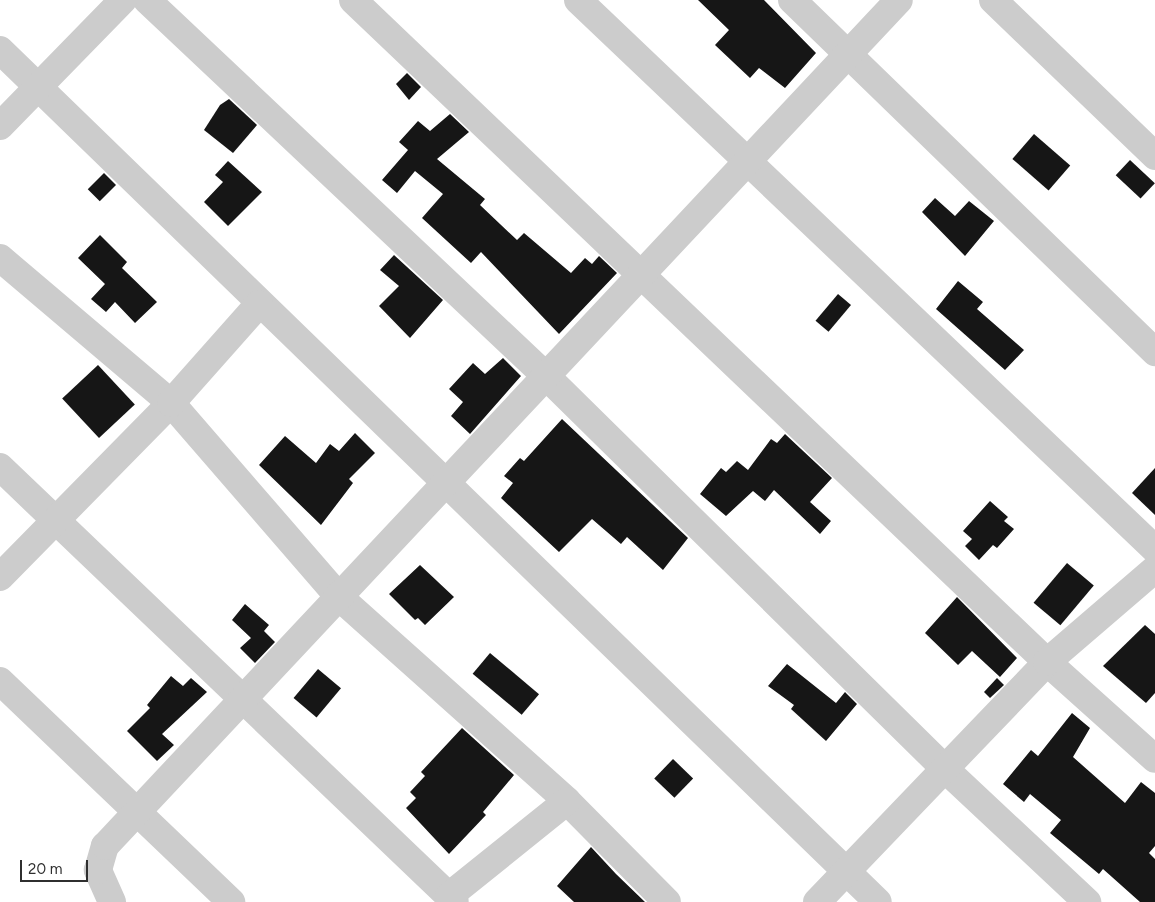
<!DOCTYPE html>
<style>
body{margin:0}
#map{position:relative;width:1155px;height:902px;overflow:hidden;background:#fff;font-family:Figtree,sans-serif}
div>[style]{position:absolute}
.building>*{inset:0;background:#161616;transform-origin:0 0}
.minor>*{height:28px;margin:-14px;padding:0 14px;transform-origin:14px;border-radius:14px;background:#ccc}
span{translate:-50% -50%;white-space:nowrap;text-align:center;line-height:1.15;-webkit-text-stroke:5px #fff;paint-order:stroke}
.scale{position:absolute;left:20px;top:860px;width:68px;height:22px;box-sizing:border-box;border:2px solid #2f2f2f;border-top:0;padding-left:6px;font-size:15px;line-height:18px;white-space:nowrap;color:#2f2f2f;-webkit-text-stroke:4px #fff;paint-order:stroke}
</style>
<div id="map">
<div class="building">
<div style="clip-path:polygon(698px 0,764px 0,816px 53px,785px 88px,759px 68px,750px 78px,715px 45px,729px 30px)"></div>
<div style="clip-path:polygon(407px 73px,421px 87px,409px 100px,396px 84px)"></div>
<div style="clip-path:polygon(229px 99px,257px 125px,233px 153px,204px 130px,220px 105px)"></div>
<div style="clip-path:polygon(450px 114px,469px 132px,437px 159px,485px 199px,480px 205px,517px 240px,524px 233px,571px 273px,585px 258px,592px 264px,599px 256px,617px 273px,559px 334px,481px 252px,471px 263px,422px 218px,443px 194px,415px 171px,397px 193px,382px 180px,408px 150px,399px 142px,418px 121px,430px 131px)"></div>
<div style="left:1034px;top:134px;width:48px;height:33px;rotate:41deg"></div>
<div style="left:1130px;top:160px;width:34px;height:21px;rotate:43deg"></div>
<div style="clip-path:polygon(228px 161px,262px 192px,228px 226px,204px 202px,223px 182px,215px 175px)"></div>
<div style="left:104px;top:173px;width:17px;height:23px;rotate:45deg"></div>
<div style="clip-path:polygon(935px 198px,955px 216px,969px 201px,994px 221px,965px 256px,922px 212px)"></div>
<div style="clip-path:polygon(100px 235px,127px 262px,122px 268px,157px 302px,135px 323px,115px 302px,106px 312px,91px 299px,105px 284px,78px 258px)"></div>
<div style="clip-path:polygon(394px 255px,443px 300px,410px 338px,379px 306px,399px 286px,380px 270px)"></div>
<div style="clip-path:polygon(958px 281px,983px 302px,977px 309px,1024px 350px,1005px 370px,936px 309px)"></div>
<div style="left:838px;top:294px;width:17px;height:35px;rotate:40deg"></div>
<div style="clip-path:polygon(503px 358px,521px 376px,470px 434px,451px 416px,463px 402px,449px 389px,473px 363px,485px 374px)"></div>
<div style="left:98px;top:365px;width:54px;height:49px;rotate:47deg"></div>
<div style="clip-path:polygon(562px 419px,688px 538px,663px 570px,627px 537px,621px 544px,592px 519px,559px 552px,501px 498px,513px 483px,504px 476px,520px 458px,524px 461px)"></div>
<div style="clip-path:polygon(355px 433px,375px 453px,349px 479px,353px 483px,321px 525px,259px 465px,285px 436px,316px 463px,330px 444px,339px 451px)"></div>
<div style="clip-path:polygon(785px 434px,832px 478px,810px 502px,831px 521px,820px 534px,774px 490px,765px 501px,753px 491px,726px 516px,700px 494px,721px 468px,726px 472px,737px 461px,748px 470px,771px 439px,777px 443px)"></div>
<div style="clip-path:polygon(1155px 468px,1155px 515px,1132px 493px)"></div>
<div style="clip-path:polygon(990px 501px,1008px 517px,1004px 521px,1014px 529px,997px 548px,993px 545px,979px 560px,965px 546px,972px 539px,963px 531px)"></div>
<div style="left:1067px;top:563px;width:35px;height:52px;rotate:40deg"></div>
<div style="clip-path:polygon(420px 565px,454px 597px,425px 625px,418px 618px,415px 620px,389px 594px)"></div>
<div style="clip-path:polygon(957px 597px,1017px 658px,1000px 677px,972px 651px,958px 665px,925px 633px)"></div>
<div style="clip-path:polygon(245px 604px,269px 625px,264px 631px,275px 642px,255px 663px,240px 648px,251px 638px,232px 620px)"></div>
<div style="clip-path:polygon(1145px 625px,1155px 634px,1155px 693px,1146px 703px,1103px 666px)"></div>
<div style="left:490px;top:653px;width:64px;height:27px;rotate:40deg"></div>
<div style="clip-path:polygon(787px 664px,836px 703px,845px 692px,857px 704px,826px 741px,791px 709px,794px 705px,768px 686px)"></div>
<div style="left:318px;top:669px;width:30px;height:38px;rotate:40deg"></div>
<div style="clip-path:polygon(171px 676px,183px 686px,191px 678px,207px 692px,162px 734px,174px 745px,157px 761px,127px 731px,150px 708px,147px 705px)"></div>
<div style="clip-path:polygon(997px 678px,1004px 685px,990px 698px,984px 692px)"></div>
<div style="clip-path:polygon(1072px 713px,1090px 728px,1073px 757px,1125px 803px,1141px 782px,1155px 793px,1155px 846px,1149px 853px,1155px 859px,1155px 902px,1140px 902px,1103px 869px,1099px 874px,1050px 833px,1061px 820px,1030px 794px,1024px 802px,1003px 784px,1031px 750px,1038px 756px)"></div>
<div style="clip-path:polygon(462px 728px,514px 775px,483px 812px,486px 815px,449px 854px,406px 808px,416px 798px,410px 792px,425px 776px,421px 772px)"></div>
<div style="left:673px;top:759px;width:28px;height:27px;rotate:44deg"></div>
<div style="clip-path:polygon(591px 847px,616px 874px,645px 902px,574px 902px,557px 886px)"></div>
</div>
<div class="minor">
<div style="left:147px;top:0;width:551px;rotate:43.31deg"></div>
<div style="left:548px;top:378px;width:557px;rotate:44.56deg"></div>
<div style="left:945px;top:769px;width:195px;rotate:43.1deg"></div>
<div style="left:353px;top:0;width:959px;rotate:43.65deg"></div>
<div style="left:1047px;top:662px;width:145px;rotate:41.9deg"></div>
<div style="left:578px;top:0;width:796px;rotate:43.58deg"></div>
<div style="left:792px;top:0;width:506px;rotate:44.12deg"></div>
<div style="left:993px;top:0;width:225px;rotate:43.9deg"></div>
<div style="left:0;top:50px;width:1223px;rotate:44.14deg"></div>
<div style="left:0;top:126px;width:176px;rotate:-45.7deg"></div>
<div style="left:0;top:258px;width:224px;rotate:40.3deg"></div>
<div style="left:171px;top:403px;width:255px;rotate:49.1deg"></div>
<div style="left:338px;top:596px;width:307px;rotate:41.8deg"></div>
<div style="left:567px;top:801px;width:142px;rotate:45.3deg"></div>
<div style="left:0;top:467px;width:629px;rotate:43.71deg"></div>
<div style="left:0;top:577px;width:244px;rotate:-45.5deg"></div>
<div style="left:171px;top:403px;width:132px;rotate:-48.4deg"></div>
<div style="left:0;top:681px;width:320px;rotate:43.7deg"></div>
<div style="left:449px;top:896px;width:151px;rotate:-38.8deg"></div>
<div style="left:112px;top:902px;width:35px;rotate:-114deg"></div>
<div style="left:98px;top:870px;width:25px;rotate:-74deg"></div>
<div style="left:105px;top:846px;width:1160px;rotate:-46.82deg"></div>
<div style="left:817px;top:902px;width:332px;rotate:-46.2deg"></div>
<div style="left:1047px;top:662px;width:143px;rotate:-40.7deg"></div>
</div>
<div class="scale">20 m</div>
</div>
